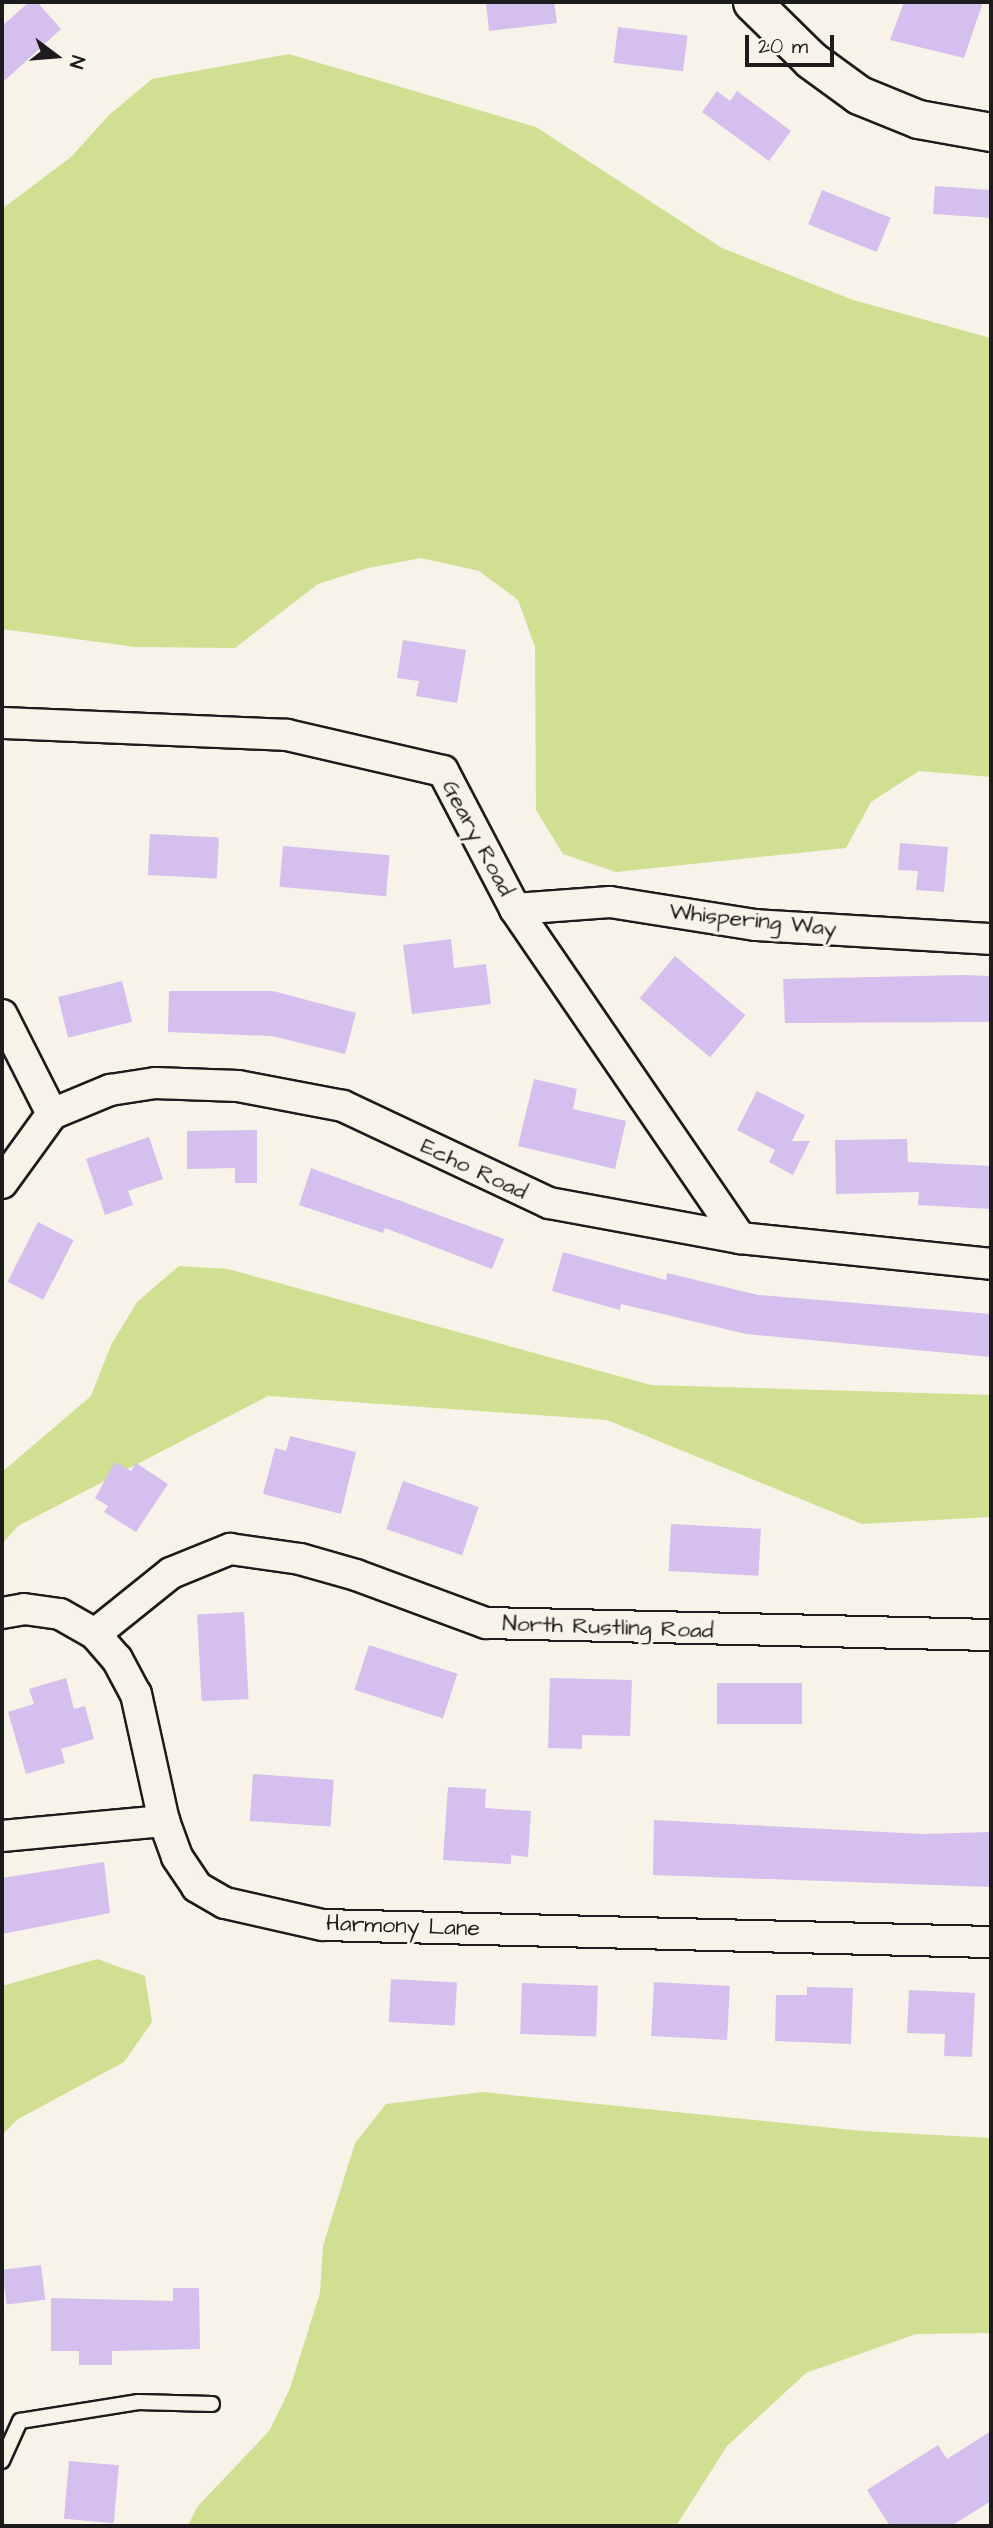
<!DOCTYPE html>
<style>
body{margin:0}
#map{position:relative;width:993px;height:2528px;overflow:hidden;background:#f7f3e8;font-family:"Architects Daughter",sans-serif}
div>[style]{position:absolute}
.green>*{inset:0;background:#d1df92}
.building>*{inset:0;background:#d4bfef;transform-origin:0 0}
.roads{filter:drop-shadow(2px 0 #1c1c1c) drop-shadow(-2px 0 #1c1c1c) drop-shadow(0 2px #1c1c1c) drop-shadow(0 -2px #1c1c1c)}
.service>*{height:14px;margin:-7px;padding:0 7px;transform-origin:7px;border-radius:7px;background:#f7f3e8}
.minor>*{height:30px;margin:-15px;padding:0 15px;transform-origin:15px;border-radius:15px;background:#f7f3e8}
.tertiary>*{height:37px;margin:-18.5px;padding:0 18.5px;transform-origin:18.5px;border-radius:18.5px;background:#f7f3e8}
span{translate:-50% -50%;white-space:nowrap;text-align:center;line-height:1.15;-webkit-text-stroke:6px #f7f3e8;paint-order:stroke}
.street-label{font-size:23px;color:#1c1c1c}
.frame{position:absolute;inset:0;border:4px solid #1c1c1c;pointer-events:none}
.north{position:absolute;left:21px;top:21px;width:70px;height:70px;-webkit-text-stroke:5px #f7f3e8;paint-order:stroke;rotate:106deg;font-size:19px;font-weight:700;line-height:28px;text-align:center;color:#1c1c1c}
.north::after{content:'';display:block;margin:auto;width:24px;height:32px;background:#1c1c1c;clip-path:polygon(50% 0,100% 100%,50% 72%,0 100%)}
.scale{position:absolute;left:745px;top:35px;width:89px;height:32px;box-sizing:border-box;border:4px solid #1c1c1c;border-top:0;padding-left:9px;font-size:21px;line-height:24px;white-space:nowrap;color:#1c1c1c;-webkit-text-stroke:5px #f7f3e8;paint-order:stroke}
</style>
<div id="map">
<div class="green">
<div style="clip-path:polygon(289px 54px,536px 127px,722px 248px,853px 300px,991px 338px,991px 777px,919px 771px,871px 802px,846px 848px,616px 872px,563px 854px,536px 810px,535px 647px,518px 600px,479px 571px,421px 558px,368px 568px,318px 584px,235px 648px,135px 647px,2px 629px,2px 209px,71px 157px,109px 115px,152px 79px)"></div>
<div style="clip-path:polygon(179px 1266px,228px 1269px,651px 1385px,991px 1395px,991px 1517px,862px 1524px,607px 1420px,268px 1396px,18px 1526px,2px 1544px,2px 1472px,91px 1396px,111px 1345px,137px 1302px)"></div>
<div style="clip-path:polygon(97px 1959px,145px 1976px,152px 2022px,124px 2062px,18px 2119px,2px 2135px,2px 1986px)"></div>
<div style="clip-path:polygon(482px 2092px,862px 2131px,991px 2138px,991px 2333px,916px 2334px,806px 2373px,727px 2446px,676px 2526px,188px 2526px,197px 2507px,270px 2430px,290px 2388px,320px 2293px,323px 2246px,355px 2143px,386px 2104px)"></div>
</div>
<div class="building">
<div style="clip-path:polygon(29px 2px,37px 2px,61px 29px,2px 83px,2px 26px)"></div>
<div style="clip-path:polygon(486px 2px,554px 2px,557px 23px,489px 31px)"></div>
<div style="clip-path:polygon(904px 2px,983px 2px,964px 58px,890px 40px)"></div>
<div style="left:618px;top:27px;width:70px;height:36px;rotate:7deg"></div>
<div style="clip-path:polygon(717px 91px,730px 101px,737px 91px,791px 131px,769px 161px,702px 112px)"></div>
<div style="left:935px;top:186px;width:56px;height:28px;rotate:4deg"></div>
<div style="left:822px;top:190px;width:74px;height:37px;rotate:22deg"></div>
<div style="clip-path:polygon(403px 640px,466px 650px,457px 703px,416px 696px,419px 681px,397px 678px)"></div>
<div style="left:150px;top:834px;width:69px;height:41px;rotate:3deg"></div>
<div style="clip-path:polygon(900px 843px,948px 847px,944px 892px,916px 890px,918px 871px,898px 870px)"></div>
<div style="left:283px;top:846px;width:107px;height:41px;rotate:5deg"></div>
<div style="clip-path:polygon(451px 939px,454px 968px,486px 964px,491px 1004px,412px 1014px,403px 945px)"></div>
<div style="left:675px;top:956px;width:92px;height:55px;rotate:40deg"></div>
<div style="clip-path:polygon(963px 975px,991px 976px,991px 1022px,785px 1023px,783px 979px)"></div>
<div style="left:122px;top:981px;width:42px;height:66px;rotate:76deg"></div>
<div style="clip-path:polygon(169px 991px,273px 991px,356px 1013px,345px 1054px,272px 1036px,168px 1032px)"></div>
<div style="clip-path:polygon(534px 1079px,577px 1089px,573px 1109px,626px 1121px,615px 1169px,518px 1146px)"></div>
<div style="clip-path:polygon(757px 1091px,805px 1115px,792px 1141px,810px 1141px,793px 1175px,769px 1162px,775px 1150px,737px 1130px)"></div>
<div style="clip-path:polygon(257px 1130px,257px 1183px,235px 1183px,235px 1168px,187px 1169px,187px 1131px)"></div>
<div style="clip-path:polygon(149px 1137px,163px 1179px,128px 1191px,133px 1205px,105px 1215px,86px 1159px)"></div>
<div style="clip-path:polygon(907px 1139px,908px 1162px,991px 1166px,991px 1209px,918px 1205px,919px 1192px,836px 1194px,835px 1140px)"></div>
<div style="clip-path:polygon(311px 1168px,504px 1239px,492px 1269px,385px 1228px,383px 1233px,299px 1205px)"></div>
<div style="left:38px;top:1222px;width:40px;height:67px;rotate:27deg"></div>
<div style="clip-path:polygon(563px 1252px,666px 1280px,667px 1273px,758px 1295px,991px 1314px,991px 1357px,746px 1334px,621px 1304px,620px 1310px,552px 1291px)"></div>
<div style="clip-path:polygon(290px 1436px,356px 1452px,341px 1514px,263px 1494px,275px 1448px,286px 1451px)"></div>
<div style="clip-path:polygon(115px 1462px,131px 1471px,136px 1463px,168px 1484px,136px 1532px,104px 1512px,108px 1506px,95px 1498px)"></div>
<div style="left:403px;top:1481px;width:80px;height:51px;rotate:19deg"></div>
<div style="left:671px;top:1524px;width:90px;height:47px;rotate:3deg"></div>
<div style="left:244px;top:1612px;width:87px;height:47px;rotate:87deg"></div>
<div style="left:369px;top:1645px;width:93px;height:47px;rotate:18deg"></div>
<div style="clip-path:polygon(66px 1678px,74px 1709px,85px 1706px,94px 1739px,61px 1749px,65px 1763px,26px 1774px,8px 1712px,34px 1704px,29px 1689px)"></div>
<div style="clip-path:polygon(550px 1678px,632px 1680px,630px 1736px,582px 1735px,582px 1749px,548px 1748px)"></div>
<div style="left:717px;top:1683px;width:85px;height:41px"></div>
<div style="left:253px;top:1774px;width:81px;height:47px;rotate:4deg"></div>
<div style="clip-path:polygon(448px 1787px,486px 1789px,485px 1808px,531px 1811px,528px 1857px,511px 1855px,511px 1864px,443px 1860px)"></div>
<div style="clip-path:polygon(654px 1820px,922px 1834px,991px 1832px,991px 1887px,653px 1875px)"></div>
<div style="clip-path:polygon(104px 1862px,110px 1913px,2px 1934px,2px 1878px)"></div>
<div style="left:391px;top:1979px;width:66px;height:43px;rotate:3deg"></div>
<div style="left:654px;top:1982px;width:76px;height:54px;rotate:3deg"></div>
<div style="left:522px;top:1983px;width:76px;height:51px;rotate:2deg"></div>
<div style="clip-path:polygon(807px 1987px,853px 1988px,851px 2044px,775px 2041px,776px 1995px,807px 1995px)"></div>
<div style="clip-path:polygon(909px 1990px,975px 1993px,972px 2057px,944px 2056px,945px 2034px,907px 2033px)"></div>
<div style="left:41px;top:2265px;width:35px;height:39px;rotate:83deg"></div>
<div style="clip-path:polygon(173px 2288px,199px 2288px,200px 2349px,112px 2351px,112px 2365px,79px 2365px,79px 2351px,51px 2351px,51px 2298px,173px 2301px)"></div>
<div style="clip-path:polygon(991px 2431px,991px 2501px,951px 2526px,890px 2526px,867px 2490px,938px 2445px,947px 2459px)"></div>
<div style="left:69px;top:2461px;width:50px;height:58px;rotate:5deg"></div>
</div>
<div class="roads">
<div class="service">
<div style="left:2px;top:2461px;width:44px;rotate:-65.8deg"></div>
<div style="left:20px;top:2421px;width:120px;rotate:-9.1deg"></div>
<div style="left:138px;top:2402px;width:74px;rotate:1.5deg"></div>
</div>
<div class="minor">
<div style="left:2px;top:723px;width:285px;rotate:2.4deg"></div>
<div style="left:287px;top:735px;width:160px;rotate:13deg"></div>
<div style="left:443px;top:771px;width:156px;rotate:62.4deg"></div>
<div style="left:515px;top:909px;width:399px;rotate:55.6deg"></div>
<div style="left:515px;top:909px;width:95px;rotate:-4.2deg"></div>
<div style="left:610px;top:902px;width:147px;rotate:9deg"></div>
<div style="left:755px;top:925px;width:236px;rotate:3.4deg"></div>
<div style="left:2px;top:1015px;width:111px;rotate:63.2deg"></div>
<div style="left:2px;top:1183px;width:85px;rotate:-54.1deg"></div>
<div style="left:52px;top:1114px;width:63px;rotate:-22.5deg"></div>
<div style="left:110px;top:1090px;width:46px;rotate:-8.8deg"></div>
<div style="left:155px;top:1083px;width:83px;rotate:2.1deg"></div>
<div style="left:238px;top:1086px;width:107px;rotate:10.8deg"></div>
<div style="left:343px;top:1106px;width:228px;rotate:25.2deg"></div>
<div style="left:549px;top:1203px;width:194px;rotate:10.4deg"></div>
<div style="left:740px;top:1238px;width:252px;rotate:5.9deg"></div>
<div style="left:2px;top:1613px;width:22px;rotate:-10deg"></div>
<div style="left:24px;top:1609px;width:36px;rotate:8deg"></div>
<div style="left:60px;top:1614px;width:40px;rotate:29.7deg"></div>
<div style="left:95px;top:1634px;width:33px;rotate:49deg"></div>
<div style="left:117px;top:1659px;width:40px;rotate:62deg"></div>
<div style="left:136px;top:1694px;width:130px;rotate:77.6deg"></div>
<div style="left:164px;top:1821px;width:38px;rotate:70deg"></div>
<div style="left:177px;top:1857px;width:36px;rotate:56deg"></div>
<div style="left:197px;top:1887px;width:32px;rotate:30deg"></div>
<div style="left:225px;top:1903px;width:100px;rotate:12.7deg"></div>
<div style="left:323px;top:1925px;width:668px;rotate:1.46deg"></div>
<div style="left:95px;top:1634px;width:97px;rotate:-38.8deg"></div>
<div style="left:171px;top:1573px;width:64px;rotate:-22.1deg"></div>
<div style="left:230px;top:1549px;width:71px;rotate:8.1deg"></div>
<div style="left:300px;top:1559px;width:58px;rotate:15.9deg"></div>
<div style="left:356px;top:1575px;width:139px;rotate:20.3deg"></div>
<div style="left:486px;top:1623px;width:505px;rotate:1.36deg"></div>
<div style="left:2px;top:1836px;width:163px;rotate:-5.3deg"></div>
</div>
<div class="tertiary">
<div style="left:752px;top:2px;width:83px;rotate:44.5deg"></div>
<div style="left:811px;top:60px;width:59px;rotate:36.1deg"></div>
<div style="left:859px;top:95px;width:64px;rotate:22.1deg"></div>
<div style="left:918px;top:119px;width:74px;rotate:10.1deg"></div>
</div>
</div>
<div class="street-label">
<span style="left:478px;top:838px;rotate:62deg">Geary Road</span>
<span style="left:753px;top:920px;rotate:6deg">Whispering Way</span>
<span style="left:474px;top:1169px;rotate:25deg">Echo Road</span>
<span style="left:608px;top:1627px;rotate:2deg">North Rustling Road</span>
<span style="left:403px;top:1926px;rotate:2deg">Harmony Lane</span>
</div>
<div class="frame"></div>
<div class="north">N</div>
<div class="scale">20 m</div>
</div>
